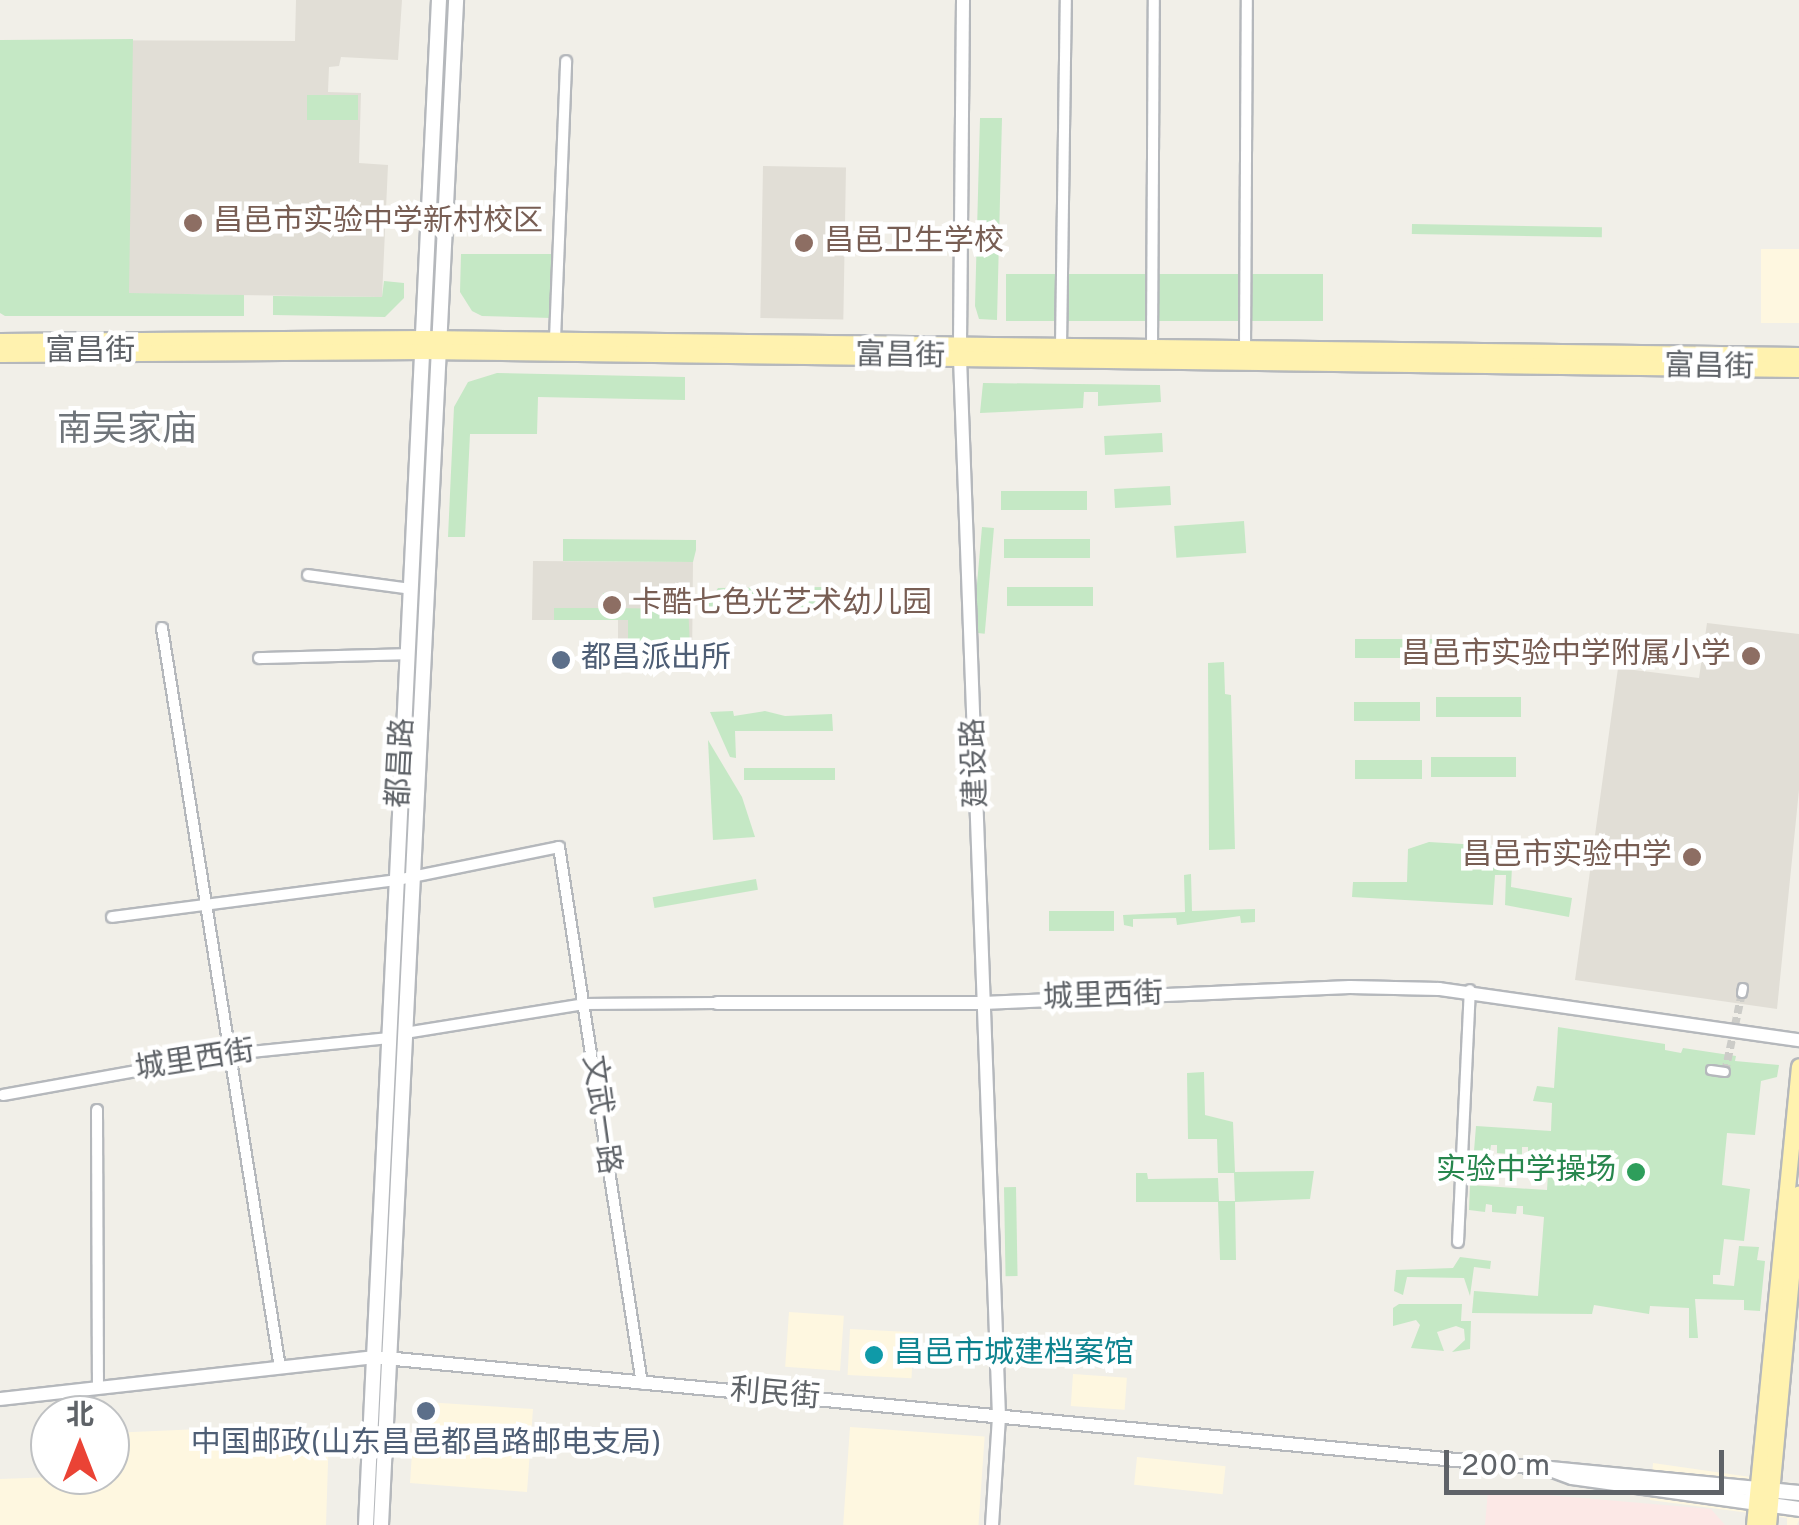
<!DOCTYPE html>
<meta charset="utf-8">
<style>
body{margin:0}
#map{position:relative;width:1799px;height:1525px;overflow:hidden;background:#f1efe8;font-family:Overpass,"Noto Sans SC",sans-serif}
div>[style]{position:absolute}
.commercial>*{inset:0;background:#fef7e0;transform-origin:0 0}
.education>*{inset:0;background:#e1ded6;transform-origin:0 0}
.medical>*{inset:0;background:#fce8e6}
.green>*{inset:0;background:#c5e8c5;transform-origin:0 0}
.pedestrian-tunnel>*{height:8px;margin-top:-4px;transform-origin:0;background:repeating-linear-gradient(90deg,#ccccc8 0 8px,transparent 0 12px)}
.roads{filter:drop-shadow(2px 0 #b5b8bc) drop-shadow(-2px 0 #b5b8bc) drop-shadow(0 2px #b5b8bc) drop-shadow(0 -2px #b5b8bc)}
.pedestrian>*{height:8px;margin:-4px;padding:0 4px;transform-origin:4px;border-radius:4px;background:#fff}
.minor>*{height:10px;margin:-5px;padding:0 5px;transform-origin:5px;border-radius:5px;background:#fff}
.tertiary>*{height:12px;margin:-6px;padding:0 6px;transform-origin:6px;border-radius:6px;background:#fff}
.secondary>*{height:14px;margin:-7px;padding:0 7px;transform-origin:7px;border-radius:7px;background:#fff}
.primary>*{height:15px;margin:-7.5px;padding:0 7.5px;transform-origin:7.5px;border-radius:7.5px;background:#fff2af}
.dots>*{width:28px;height:28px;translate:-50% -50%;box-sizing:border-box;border:5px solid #fff;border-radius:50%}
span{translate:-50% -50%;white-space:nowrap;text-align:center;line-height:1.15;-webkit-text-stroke:9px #fff;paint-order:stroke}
.education-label{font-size:30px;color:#785e54}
.left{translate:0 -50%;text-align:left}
.right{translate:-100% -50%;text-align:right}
.street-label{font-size:30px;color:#5f6368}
.service-label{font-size:30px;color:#4e5e75}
.leisure-label{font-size:30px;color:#27864d}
.culture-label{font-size:30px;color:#0d838f}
.quarter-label{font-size:35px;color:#70757a}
.north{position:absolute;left:30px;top:1395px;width:100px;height:100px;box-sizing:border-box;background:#fff;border:2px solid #bfc1c3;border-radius:50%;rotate:0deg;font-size:28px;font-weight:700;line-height:40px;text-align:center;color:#5f6368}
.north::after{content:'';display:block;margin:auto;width:35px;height:45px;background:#ea4335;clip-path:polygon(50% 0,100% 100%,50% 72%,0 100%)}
.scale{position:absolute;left:1444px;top:1450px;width:280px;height:45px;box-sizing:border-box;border:5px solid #5f6368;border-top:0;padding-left:12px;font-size:30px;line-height:35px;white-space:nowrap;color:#5f6368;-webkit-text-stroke:8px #fff;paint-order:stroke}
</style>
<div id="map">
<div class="commercial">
<div style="left:1761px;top:249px;width:38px;height:74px"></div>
<div style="left:789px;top:1312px;width:55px;height:55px;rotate:4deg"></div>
<div style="left:850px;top:1329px;width:64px;height:46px;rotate:3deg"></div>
<div style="left:1073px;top:1374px;width:54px;height:32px;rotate:4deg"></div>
<div style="clip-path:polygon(425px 1402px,533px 1409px,527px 1492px,410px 1483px,413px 1437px,418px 1437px)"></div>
<div style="left:850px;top:1427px;width:135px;height:98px;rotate:4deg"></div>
<div style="clip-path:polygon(223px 1428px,329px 1432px,326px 1525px,0 1525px,0 1479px,110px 1475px,110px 1433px)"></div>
<div style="left:1137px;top:1457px;width:89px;height:28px;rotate:6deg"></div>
<div style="clip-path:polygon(1653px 1463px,1799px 1484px,1799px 1520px,1797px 1525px,1787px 1525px,1787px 1518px,1650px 1500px)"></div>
</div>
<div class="education">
<div style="clip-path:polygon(296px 0,402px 0,398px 60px,341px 57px,339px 66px,329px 67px,328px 92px,361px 93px,359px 163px,388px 165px,382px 297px,0 292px,0 40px,295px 41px)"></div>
<div style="left:763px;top:166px;width:83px;height:152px;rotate:1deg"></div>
<div style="clip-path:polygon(533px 561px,693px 562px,692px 666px,618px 666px,618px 620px,532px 620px)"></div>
<div style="clip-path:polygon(1707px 623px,1799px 634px,1799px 790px,1777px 1009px,1575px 980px,1618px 668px,1699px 678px)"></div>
</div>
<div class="medical">
<div style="clip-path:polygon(1488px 1490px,1711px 1509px,1725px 1525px,1485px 1525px)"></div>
</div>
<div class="green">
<div style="clip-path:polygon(133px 39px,129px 293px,244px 295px,244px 316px,5px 316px,0 313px,0 40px)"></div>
<div style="left:307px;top:95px;width:51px;height:25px"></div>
<div style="clip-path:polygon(980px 118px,1002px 118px,997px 320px,979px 319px,975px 306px)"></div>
<div style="left:1412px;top:224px;width:190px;height:10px;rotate:1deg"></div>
<div style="clip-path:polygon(461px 254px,554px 254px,551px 318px,482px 316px,472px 311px,460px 292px)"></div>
<div style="left:1006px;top:274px;width:317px;height:47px"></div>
<div style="clip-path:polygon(384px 281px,404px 283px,404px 298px,385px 317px,273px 315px,273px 296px,382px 297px)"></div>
<div style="clip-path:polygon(497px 373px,685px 377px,685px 400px,538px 397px,537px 434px,470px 434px,465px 537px,448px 537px,454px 407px,468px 382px)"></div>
<div style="clip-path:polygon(983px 383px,1160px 385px,1161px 402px,1098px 406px,1098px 392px,1084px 392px,1083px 408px,980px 413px)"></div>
<div style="left:1162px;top:433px;width:19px;height:58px;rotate:87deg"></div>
<div style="left:1170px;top:486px;width:19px;height:56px;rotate:87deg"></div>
<div style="left:1087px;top:491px;width:19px;height:86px;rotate:90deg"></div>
<div style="left:1244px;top:521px;width:32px;height:70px;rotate:86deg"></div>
<div style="left:982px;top:527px;width:12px;height:106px;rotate:5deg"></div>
<div style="clip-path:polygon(563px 539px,696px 540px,696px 550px,693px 562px,563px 561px)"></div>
<div style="left:1090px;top:539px;width:19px;height:86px;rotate:90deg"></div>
<div style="clip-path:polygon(829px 587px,830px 610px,702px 612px,718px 588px)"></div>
<div style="left:1093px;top:587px;width:19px;height:86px;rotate:90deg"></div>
<div style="clip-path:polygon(603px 593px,612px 594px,614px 608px,675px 609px,676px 603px,688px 603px,690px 648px,628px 647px,628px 620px,554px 620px,554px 608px,602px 608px)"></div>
<div style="left:1529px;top:639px;width:19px;height:174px;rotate:90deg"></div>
<div style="clip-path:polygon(1224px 662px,1225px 694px,1231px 695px,1235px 849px,1209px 850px,1208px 663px)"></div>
<div style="left:1521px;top:697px;width:20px;height:85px;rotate:90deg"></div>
<div style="left:1420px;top:702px;width:19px;height:66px;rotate:90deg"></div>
<div style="clip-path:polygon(733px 711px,734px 716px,765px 711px,785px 716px,832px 714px,833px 731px,735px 731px,736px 758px,730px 757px,710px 712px)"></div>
<div style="clip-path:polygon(708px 740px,742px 797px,755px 837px,713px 840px)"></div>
<div style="left:1516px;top:757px;width:20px;height:85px;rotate:90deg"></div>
<div style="left:1422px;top:760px;width:19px;height:67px;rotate:90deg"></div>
<div style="left:835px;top:768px;width:12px;height:91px;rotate:90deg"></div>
<div style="clip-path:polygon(1429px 842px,1513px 847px,1511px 887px,1572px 898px,1569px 917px,1505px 905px,1506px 875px,1495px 875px,1493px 905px,1352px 897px,1353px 882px,1407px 882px,1408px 849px)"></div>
<div style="clip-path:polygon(1191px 874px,1192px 911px,1255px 909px,1255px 922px,1241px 923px,1240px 916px,1177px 925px,1176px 918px,1133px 919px,1133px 927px,1124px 925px,1123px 915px,1185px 912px,1184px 875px)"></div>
<div style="left:756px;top:879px;width:11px;height:105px;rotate:80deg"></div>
<div style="left:1114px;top:911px;width:20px;height:65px;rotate:90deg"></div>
<div style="clip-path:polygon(1558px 1027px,1665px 1044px,1665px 1050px,1681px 1053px,1683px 1048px,1736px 1056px,1735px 1061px,1779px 1065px,1777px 1077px,1761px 1081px,1755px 1135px,1727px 1133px,1722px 1185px,1750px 1189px,1744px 1241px,1724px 1239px,1720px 1275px,1713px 1275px,1713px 1284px,1734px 1286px,1739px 1246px,1759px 1247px,1757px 1260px,1765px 1261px,1760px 1311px,1744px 1310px,1744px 1300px,1695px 1299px,1698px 1338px,1689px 1338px,1689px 1308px,1650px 1306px,1649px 1314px,1594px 1305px,1592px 1314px,1472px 1313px,1474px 1291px,1538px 1296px,1544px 1217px,1523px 1214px,1523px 1206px,1517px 1206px,1516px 1214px,1492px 1212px,1492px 1205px,1486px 1204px,1485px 1212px,1469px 1210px,1470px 1185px,1547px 1190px,1549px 1157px,1528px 1155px,1528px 1147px,1522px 1147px,1522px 1155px,1497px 1153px,1497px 1145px,1491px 1145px,1490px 1152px,1474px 1151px,1476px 1126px,1551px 1131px,1552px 1103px,1533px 1101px,1537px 1086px,1554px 1088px)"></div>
<div style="clip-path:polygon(1204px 1072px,1205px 1115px,1233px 1122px,1235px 1172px,1314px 1171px,1310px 1199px,1235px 1202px,1236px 1260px,1220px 1260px,1218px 1202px,1136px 1202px,1136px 1173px,1147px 1173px,1148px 1179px,1218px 1178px,1219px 1201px,1235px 1201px,1234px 1173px,1218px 1173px,1217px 1139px,1188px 1139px,1187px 1073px)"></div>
<div style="left:1016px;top:1187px;width:89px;height:12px;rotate:89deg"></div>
<div style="clip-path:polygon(1460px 1257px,1491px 1261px,1490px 1269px,1474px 1267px,1470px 1296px,1464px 1278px,1407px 1277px,1403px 1295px,1394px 1291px,1396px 1270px,1453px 1268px)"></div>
<div style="clip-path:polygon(1399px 1304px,1462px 1304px,1461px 1321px,1471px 1321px,1470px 1349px,1452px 1352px,1465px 1340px,1464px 1329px,1456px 1326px,1437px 1332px,1444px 1351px,1411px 1348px,1420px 1325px,1416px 1320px,1393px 1326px,1393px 1308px)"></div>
</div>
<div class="pedestrian-tunnel">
<div style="left:1725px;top:1072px;width:81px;rotate:-77.9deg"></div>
</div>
<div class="roads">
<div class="pedestrian">
<div style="left:1742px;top:993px;width:5px;rotate:-79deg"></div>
<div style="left:1711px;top:1070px;width:14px;rotate:8deg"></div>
</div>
<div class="minor">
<div style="left:555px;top:339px;width:278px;rotate:-87.7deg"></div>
<div style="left:1061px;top:346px;width:346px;rotate:-89.2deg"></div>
<div style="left:1152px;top:347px;width:347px;rotate:-89.7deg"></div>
<div style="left:1245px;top:348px;width:348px;rotate:-89.7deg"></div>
<div style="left:308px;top:575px;width:104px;rotate:7.7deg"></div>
<div style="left:162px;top:628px;width:749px;rotate:80.94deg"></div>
<div style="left:259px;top:658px;width:149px;rotate:-1.5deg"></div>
<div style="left:112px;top:917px;width:287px;rotate:-7.4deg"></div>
<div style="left:397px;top:880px;width:165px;rotate:-11.5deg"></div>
<div style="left:559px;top:847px;width:543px;rotate:81.21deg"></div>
<div style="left:405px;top:1033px;width:181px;rotate:-9.2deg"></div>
<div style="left:584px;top:1004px;width:133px;rotate:-0.4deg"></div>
<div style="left:3px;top:1095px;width:232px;rotate:-10.2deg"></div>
<div style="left:231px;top:1054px;width:159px;rotate:-5.8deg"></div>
<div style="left:97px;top:1110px;width:278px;rotate:89.8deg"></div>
<div style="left:1458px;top:1242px;width:252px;rotate:-87.3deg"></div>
</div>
<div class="tertiary">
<div style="left:963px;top:0;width:358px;rotate:90.5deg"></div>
<div style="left:960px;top:358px;width:1060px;rotate:87.89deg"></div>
<div style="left:999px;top:1417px;width:108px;rotate:93.7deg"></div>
<div style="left:717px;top:1003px;width:266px"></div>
<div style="left:983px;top:1003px;width:367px;rotate:-2.5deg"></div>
<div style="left:1350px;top:987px;width:89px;rotate:1.3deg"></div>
<div style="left:1439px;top:989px;width:364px;rotate:8.1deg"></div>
<div style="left:0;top:1399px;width:376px;rotate:-6.4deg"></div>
<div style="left:374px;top:1357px;width:1181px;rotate:5.44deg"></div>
</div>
<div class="secondary">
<div style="left:1799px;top:1493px;width:250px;rotate:-174.5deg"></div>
<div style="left:1550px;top:1469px;width:23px;rotate:20deg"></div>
<div style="left:1572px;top:1477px;width:229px;rotate:8deg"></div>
<div style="left:366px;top:1525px;width:1527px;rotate:-87.26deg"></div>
<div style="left:381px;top:1525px;width:1527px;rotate:-87.18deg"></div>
</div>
<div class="primary">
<div style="left:0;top:341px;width:424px;rotate:-0.4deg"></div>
<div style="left:424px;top:338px;width:1375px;rotate:0.71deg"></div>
<div style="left:0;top:354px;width:423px;rotate:-0.4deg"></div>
<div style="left:423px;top:351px;width:1376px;rotate:0.75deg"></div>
<div style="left:1754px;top:1525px;width:461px;rotate:-84.4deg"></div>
<div style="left:1768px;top:1525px;width:333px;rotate:-84.7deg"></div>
</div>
</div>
<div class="dots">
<div style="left:193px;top:223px;background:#8d6e63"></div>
<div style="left:804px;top:243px;background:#8d6e63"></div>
<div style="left:612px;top:605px;background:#8d6e63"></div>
<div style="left:1751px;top:656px;background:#8d6e63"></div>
<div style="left:561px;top:660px;background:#5c6f8a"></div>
<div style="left:1692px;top:857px;background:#8d6e63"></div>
<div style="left:1636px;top:1172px;background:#2e9e5b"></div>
<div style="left:874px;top:1355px;background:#0f9aa8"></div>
<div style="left:426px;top:1411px;background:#5c6f8a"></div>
</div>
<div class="education-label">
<span class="left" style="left:213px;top:223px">昌邑市实验中学新村校区</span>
<span class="left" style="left:824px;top:243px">昌邑卫生学校</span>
<span class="left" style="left:632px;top:605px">卡酷七色光艺术幼儿园</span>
<span class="right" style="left:1731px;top:656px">昌邑市实验中学附属小学</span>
<span class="right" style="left:1672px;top:857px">昌邑市实验中学</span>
</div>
<div class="street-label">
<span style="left:90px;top:353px">富昌街</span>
<span style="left:900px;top:358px;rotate:1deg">富昌街</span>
<span style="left:1709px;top:369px;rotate:1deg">富昌街</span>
<span style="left:403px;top:763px;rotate:-87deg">都昌路</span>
<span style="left:977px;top:763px;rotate:-92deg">建设路</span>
<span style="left:1103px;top:998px;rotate:-2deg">城里西街</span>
<span style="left:195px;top:1062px;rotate:-9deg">城里西街</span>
<span style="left:599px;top:1115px;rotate:82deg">文武一路</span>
<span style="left:775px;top:1396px;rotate:5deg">利民街</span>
</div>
<div class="service-label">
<span class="left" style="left:581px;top:660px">都昌派出所</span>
<span style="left:426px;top:1445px">中国邮政(山东昌邑都昌路邮电支局)</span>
</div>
<div class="leisure-label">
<span class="right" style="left:1616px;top:1172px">实验中学操场</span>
</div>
<div class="culture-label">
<span class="left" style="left:894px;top:1355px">昌邑市城建档案馆</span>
</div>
<div class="quarter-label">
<span style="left:127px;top:431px">南吴家庙</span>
</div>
<div class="north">北</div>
<div class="scale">200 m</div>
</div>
